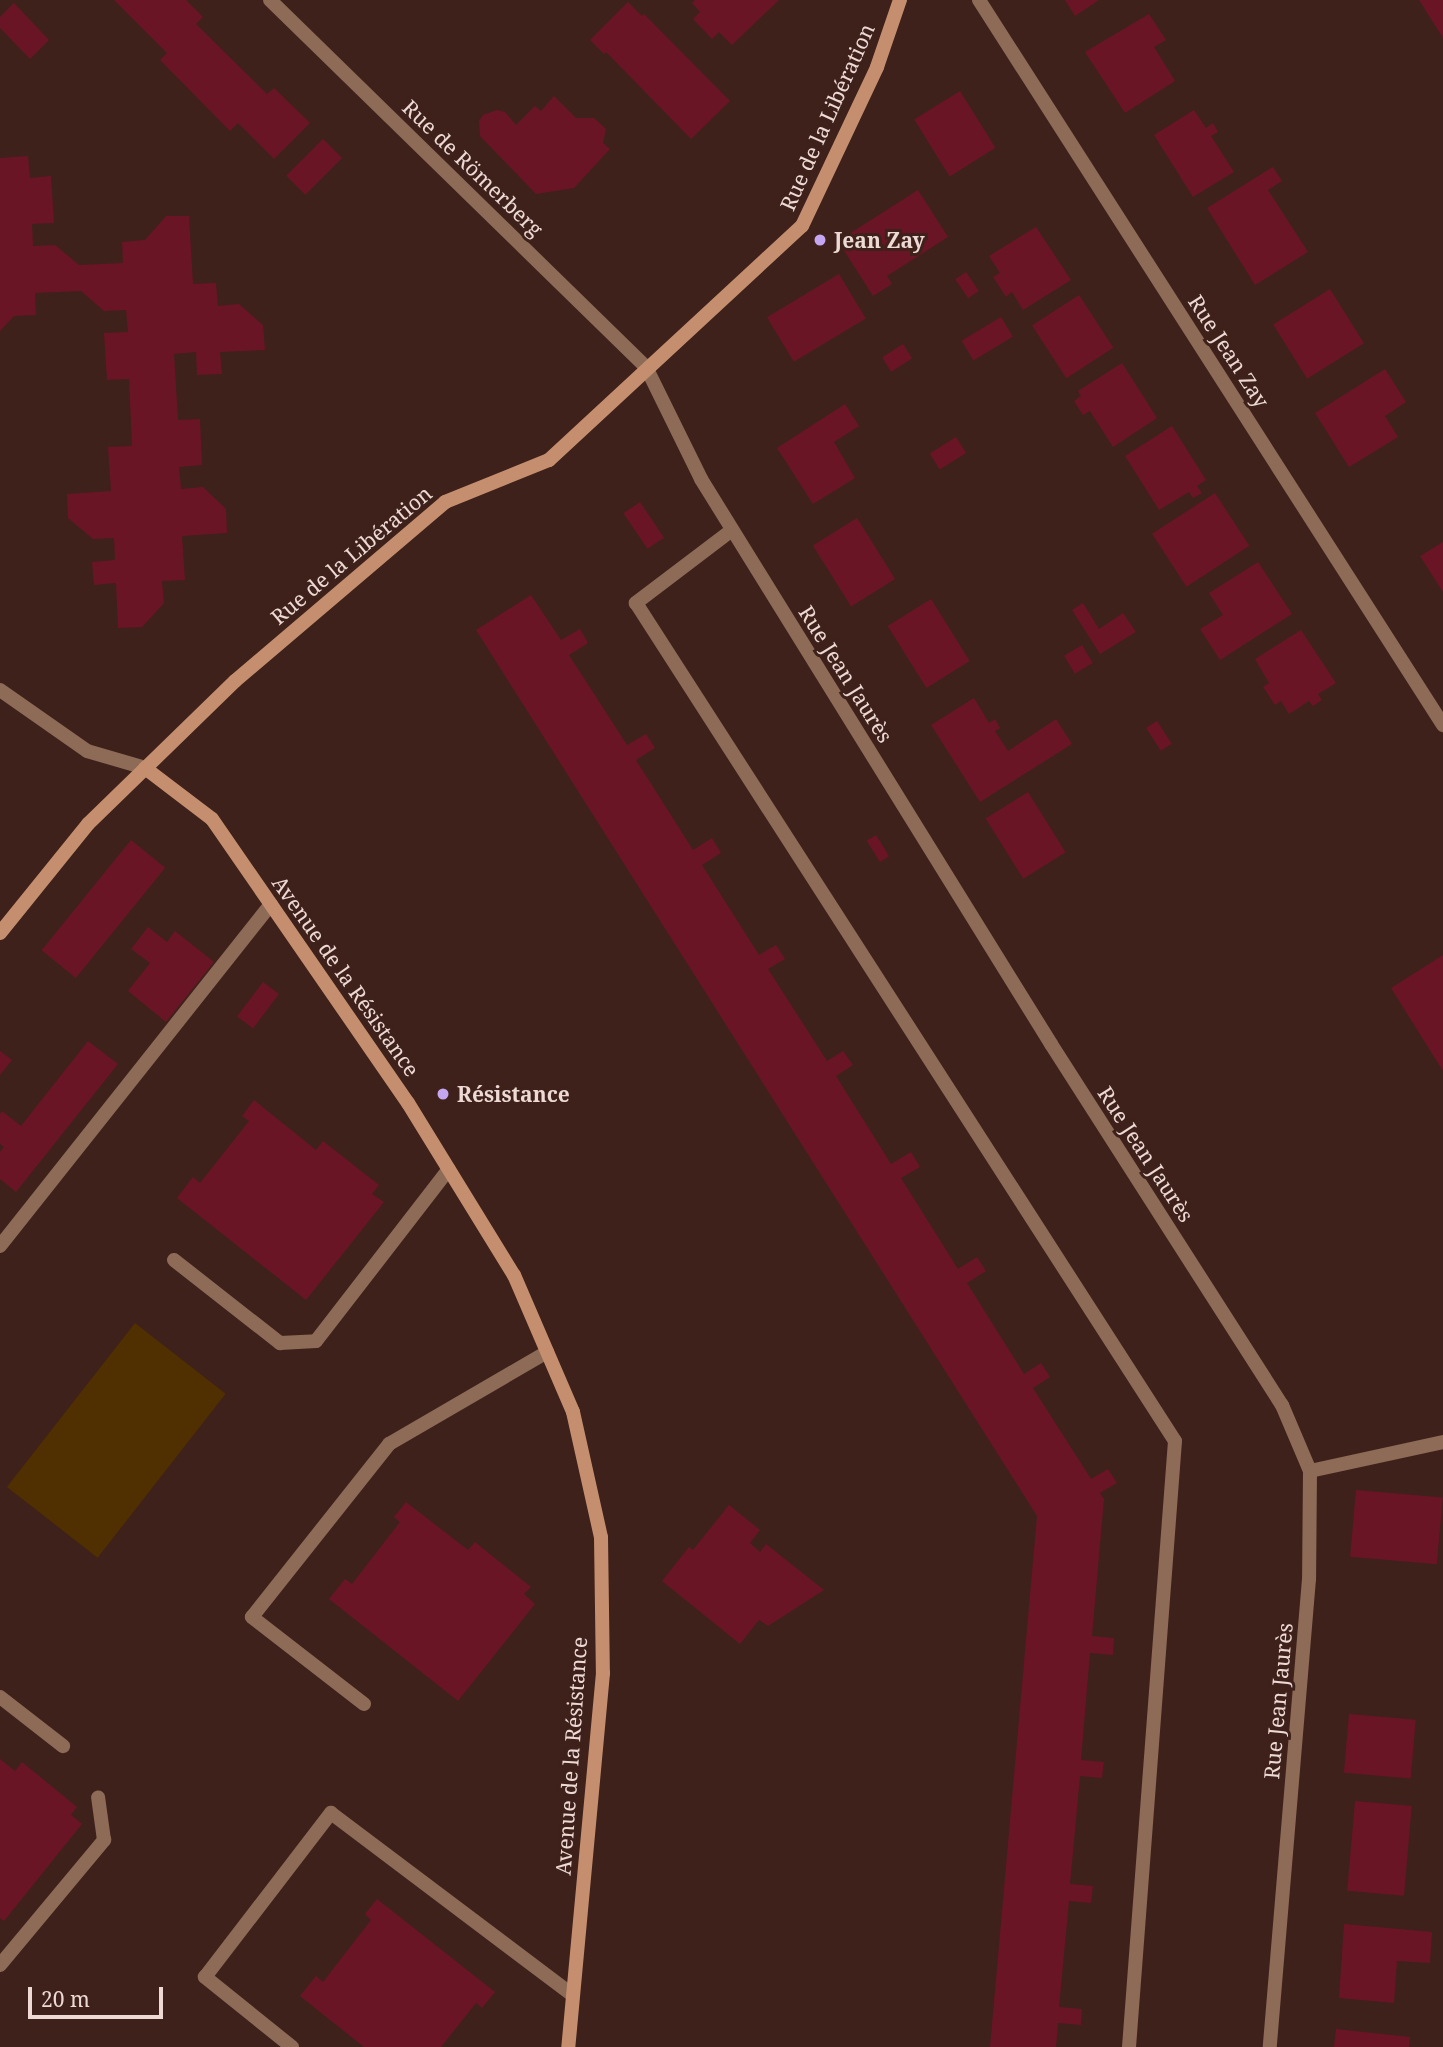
<!DOCTYPE html>
<meta charset="utf-8">
<style>
body{margin:0}
#map{position:relative;width:1443px;height:2047px;overflow:hidden;background:#3e211a;font-family:"Noto Serif",serif}
div>[style]{position:absolute}
.green>*{inset:0;background:#502f00;transform-origin:0 0}
.building>*{inset:0;background:#6a1525;transform-origin:0 0}
.lane>*{height:14px;margin:-7px;padding:0 7px;transform-origin:7px;border-radius:7px;background:#8d6b57}
.street>*{height:14px;margin:-7px;padding:0 7px;transform-origin:7px;border-radius:7px;background:#8d6b57}
.secondary>*{height:14px;margin:-7px;padding:0 7px;transform-origin:7px;border-radius:7px;background:#c58f6f}
.dots>*{width:19px;height:19px;translate:-50% -50%;box-sizing:border-box;border:4px solid #3e211a;border-radius:50%}
span{translate:-50% -50%;white-space:nowrap;text-align:center;line-height:1.15;-webkit-text-stroke:6px #3e211a;paint-order:stroke}
.street-label{font-size:21px;color:#eedad5}
.poi-label{font-size:21px;color:#eedad5;font-weight:700}
.left{translate:0 -50%;text-align:left}
.scale{position:absolute;left:28px;top:1987px;width:135px;height:32px;box-sizing:border-box;border:4px solid #eedad5;border-top:0;padding-left:9px;font-size:21px;line-height:24px;white-space:nowrap;color:#eedad5;-webkit-text-stroke:5px #3e211a;paint-order:stroke}
</style>
<div id="map">
<div class="green">
<div style="left:135px;top:1323px;width:115px;height:208px;rotate:38deg"></div>
</div>
<div class="building">
<div style="clip-path:polygon(114px 0,186px 0,203px 17px,196px 24px,267px 94px,274px 88px,310px 123px,274px 159px,238px 123px,230px 131px,160px 60px,167px 53px)"></div>
<div style="clip-path:polygon(695px 0,779px 0,732px 45px,719px 32px,712px 39px,693px 19px,700px 12px,692px 3px)"></div>
<div style="clip-path:polygon(1065px 0,1099px 0,1075px 16px)"></div>
<div style="clip-path:polygon(1419px 0,1443px 0,1443px 38px)"></div>
<div style="clip-path:polygon(628px 2px,642px 16px,644px 14px,730px 101px,691px 139px,606px 52px,604px 54px,590px 40px)"></div>
<div style="clip-path:polygon(14px 3px,49px 40px,30px 59px,0 28px,0 17px)"></div>
<div style="clip-path:polygon(1149px 14px,1166px 40px,1154px 47px,1175px 81px,1125px 113px,1085px 52px)"></div>
<div style="left:960px;top:91px;width:67px;height:54px;rotate:58deg"></div>
<div style="clip-path:polygon(554px 96px,576px 118px,594px 118px,606px 129px,603px 143px,610px 149px,574px 188px,536px 194px,480px 136px,479px 121px,483px 115px,497px 110px,505px 112px,516px 125px,535px 106px,541px 111px)"></div>
<div style="clip-path:polygon(1194px 110px,1206px 128px,1213px 123px,1218px 132px,1211px 136px,1234px 172px,1193px 197px,1154px 135px)"></div>
<div style="left:323px;top:139px;width:27px;height:52px;rotate:45deg"></div>
<div style="clip-path:polygon(28px 156px,30px 178px,51px 176px,54px 223px,32px 224px,33px 246px,55px 245px,79px 265px,123px 263px,122px 242px,145px 240px,166px 216px,189px 216px,193px 284px,216px 283px,218px 306px,239px 304px,263px 325px,265px 350px,220px 352px,222px 374px,197px 375px,196px 352px,174px 354px,178px 420px,200px 419px,202px 465px,179px 467px,181px 489px,203px 487px,226px 509px,227px 533px,182px 536px,185px 580px,162px 581px,164px 603px,142px 627px,118px 628px,116px 583px,94px 585px,92px 562px,115px 560px,114px 538px,93px 539px,68px 518px,67px 494px,111px 491px,108px 447px,132px 446px,129px 379px,107px 380px,104px 333px,128px 332px,126px 310px,104px 311px,81px 291px,35px 293px,36px 315px,14px 316px,0 331px,0 158px)"></div>
<div style="clip-path:polygon(1273px 167px,1282px 181px,1268px 190px,1308px 252px,1255px 285px,1207px 208px)"></div>
<div style="clip-path:polygon(918px 190px,948px 237px,887px 276px,892px 284px,873px 296px,838px 241px)"></div>
<div style="clip-path:polygon(1036px 227px,1071px 280px,1023px 310px,1012px 292px,1006px 297px,993px 277px,1000px 273px,989px 256px)"></div>
<div style="left:966px;top:272px;width:23px;height:13px;rotate:56deg"></div>
<div style="left:839px;top:274px;width:52px;height:84px;rotate:59deg"></div>
<div style="left:1330px;top:289px;width:64px;height:67px;rotate:58deg"></div>
<div style="left:1079px;top:295px;width:63px;height:56px;rotate:57deg"></div>
<div style="left:1001px;top:317px;width:23px;height:46px;rotate:59deg"></div>
<div style="left:903px;top:344px;width:17px;height:25px;rotate:57deg"></div>
<div style="clip-path:polygon(1122px 363px,1157px 418px,1113px 447px,1090px 411px,1083px 415px,1074px 401px,1081px 396px,1078px 391px)"></div>
<div style="clip-path:polygon(1385px 369px,1406px 402px,1385px 416px,1398px 437px,1349px 467px,1315px 413px)"></div>
<div style="clip-path:polygon(845px 404px,859px 426px,834px 442px,855px 478px,813px 504px,777px 448px)"></div>
<div style="clip-path:polygon(1172px 426px,1206px 480px,1197px 486px,1202px 493px,1193px 498px,1189px 492px,1159px 510px,1125px 456px)"></div>
<div style="left:956px;top:437px;width:19px;height:31px;rotate:58deg"></div>
<div style="left:1215px;top:493px;width:63px;height:75px;rotate:57deg"></div>
<div style="left:640px;top:502px;width:43px;height:20px;rotate:56deg"></div>
<div style="left:857px;top:518px;width:72px;height:52px;rotate:58deg"></div>
<div style="clip-path:polygon(1443px 542px,1443px 592px,1420px 556px)"></div>
<div style="clip-path:polygon(1258px 562px,1292px 614px,1220px 660px,1200px 629px,1223px 615px,1209px 593px)"></div>
<div style="clip-path:polygon(531px 595px,561px 640px,580px 629px,588px 643px,569px 655px,627px 745px,646px 734px,655px 748px,636px 760px,693px 850px,712px 838px,721px 853px,702px 865px,759px 955px,776px 945px,785px 959px,768px 969px,827px 1061px,843px 1051px,853px 1065px,836px 1076px,891px 1164px,911px 1152px,920px 1167px,901px 1178px,958px 1269px,977px 1257px,986px 1271px,967px 1283px,1024px 1374px,1041px 1363px,1050px 1377px,1033px 1388px,1091px 1479px,1108px 1469px,1117px 1483px,1100px 1493px,1104px 1499px,1092px 1636px,1114px 1638px,1113px 1655px,1090px 1653px,1081px 1760px,1104px 1762px,1102px 1778px,1080px 1776px,1070px 1884px,1093px 1886px,1091px 1903px,1069px 1901px,1059px 2007px,1082px 2009px,1081px 2025px,1058px 2023px,1056px 2047px,990px 2047px,1037px 1516px,476px 630px)"></div>
<div style="left:931px;top:599px;width:73px;height:51px;rotate:58deg"></div>
<div style="clip-path:polygon(1083px 603px,1099px 629px,1123px 613px,1136px 632px,1100px 654px,1072px 610px)"></div>
<div style="clip-path:polygon(1301px 630px,1336px 683px,1318px 694px,1322px 700px,1313px 706px,1309px 701px,1289px 714px,1281px 701px,1275px 705px,1263px 687px,1269px 683px,1255px 659px)"></div>
<div style="left:1082px;top:645px;width:21px;height:21px;rotate:59deg"></div>
<div style="clip-path:polygon(974px 698px,989px 723px,995px 719px,1000px 728px,995px 731px,1008px 751px,1056px 719px,1072px 744px,980px 802px,931px 725px)"></div>
<div style="left:1157px;top:721px;width:27px;height:13px;rotate:57deg"></div>
<div style="left:1028px;top:792px;width:71px;height:50px;rotate:58deg"></div>
<div style="left:876px;top:835px;width:25px;height:11px;rotate:58deg"></div>
<div style="left:131px;top:840px;width:44px;height:142px;rotate:39deg"></div>
<div style="clip-path:polygon(148px 927px,167px 942px,175px 931px,214px 962px,166px 1022px,128px 991px,150px 963px,131px 949px)"></div>
<div style="clip-path:polygon(1443px 955px,1443px 1071px,1391px 988px)"></div>
<div style="left:263px;top:982px;width:20px;height:43px;rotate:37deg"></div>
<div style="clip-path:polygon(88px 1041px,118px 1064px,16px 1192px,0 1179px,0 1152px,4px 1147px,0 1144px,0 1114px,2px 1111px,21px 1126px)"></div>
<div style="clip-path:polygon(0 1051px,12px 1060px,0 1075px)"></div>
<div style="clip-path:polygon(254px 1100px,316px 1150px,323px 1141px,379px 1185px,372px 1194px,384px 1202px,306px 1300px,177px 1198px,193px 1177px,200px 1183px,249px 1121px,242px 1116px)"></div>
<div style="left:1356px;top:1490px;width:87px;height:67px;rotate:5deg"></div>
<div style="clip-path:polygon(406px 1502px,468px 1550px,475px 1542px,531px 1587px,524px 1594px,535px 1604px,458px 1701px,329px 1599px,345px 1579px,352px 1584px,400px 1522px,394px 1517px)"></div>
<div style="clip-path:polygon(729px 1505px,760px 1530px,750px 1543px,760px 1552px,766px 1544px,824px 1590px,768px 1626px,759px 1620px,740px 1644px,662px 1581px,689px 1547px,693px 1550px)"></div>
<div style="left:1349px;top:1714px;width:67px;height:59px;rotate:5deg"></div>
<div style="clip-path:polygon(0 1759px,15px 1771px,22px 1762px,77px 1807px,71px 1815px,82px 1824px,4px 1921px,0 1918px)"></div>
<div style="left:1355px;top:1801px;width:57px;height:90px;rotate:5deg"></div>
<div style="clip-path:polygon(377px 1899px,495px 1992px,482px 2008px,476px 2003px,441px 2047px,364px 2047px,300px 1996px,316px 1976px,323px 1982px,371px 1920px,365px 1914px)"></div>
<div style="clip-path:polygon(1344px 1924px,1432px 1932px,1430px 1963px,1397px 1961px,1394px 2003px,1339px 1998px)"></div>
<div style="clip-path:polygon(1336px 2029px,1410px 2037px,1409px 2047px,1334px 2047px)"></div>
</div>
<div class="lane">
<div style="left:732px;top:530px;width:121px;rotate:142.8deg"></div>
<div style="left:636px;top:603px;width:996px;rotate:57.25deg"></div>
<div style="left:1175px;top:1441px;width:608px;rotate:94.34deg"></div>
<div style="left:0;top:1246px;width:436px;rotate:-51.6deg"></div>
<div style="left:174px;top:1260px;width:135px;rotate:38.1deg"></div>
<div style="left:280px;top:1343px;width:36px;rotate:-3deg"></div>
<div style="left:316px;top:1341px;width:217px;rotate:-52.3deg"></div>
<div style="left:0;top:1697px;width:80px;rotate:37.9deg"></div>
<div style="left:364px;top:1704px;width:142px;rotate:-142.2deg"></div>
<div style="left:252px;top:1617px;width:221px;rotate:-51.6deg"></div>
<div style="left:389px;top:1444px;width:183px;rotate:-30.2deg"></div>
<div style="left:0;top:1965px;width:163px;rotate:-50.2deg"></div>
<div style="left:104px;top:1840px;width:43px;rotate:-97.9deg"></div>
<div style="left:292px;top:2047px;width:112px;rotate:-141.2deg"></div>
<div style="left:205px;top:1977px;width:207px;rotate:-52.5deg"></div>
<div style="left:331px;top:1813px;width:301px;rotate:37deg"></div>
</div>
<div class="street">
<div style="left:270px;top:0;width:525px;rotate:44.31deg"></div>
<div style="left:646px;top:367px;width:125px;rotate:63.8deg"></div>
<div style="left:701px;top:479px;width:665px;rotate:58.22deg"></div>
<div style="left:1051px;top:1044px;width:429px;rotate:57.4deg"></div>
<div style="left:1282px;top:1405px;width:72px;rotate:67deg"></div>
<div style="left:1310px;top:1471px;width:108px;rotate:90.5deg"></div>
<div style="left:1309px;top:1579px;width:470px;rotate:94.8deg"></div>
<div style="left:979px;top:0;width:861px;rotate:57.38deg"></div>
<div style="left:0;top:690px;width:106px;rotate:35deg"></div>
<div style="left:87px;top:751px;width:60px;rotate:16.3deg"></div>
<div style="left:1310px;top:1471px;width:136px;rotate:-12.3deg"></div>
</div>
<div class="secondary">
<div style="left:145px;top:768px;width:84px;rotate:37.3deg"></div>
<div style="left:212px;top:819px;width:345px;rotate:55.4deg"></div>
<div style="left:408px;top:1103px;width:202px;rotate:58.4deg"></div>
<div style="left:514px;top:1275px;width:149px;rotate:66.7deg"></div>
<div style="left:573px;top:1412px;width:128px;rotate:77.4deg"></div>
<div style="left:601px;top:1537px;width:136px;rotate:89.2deg"></div>
<div style="left:603px;top:1673px;width:376px;rotate:95.3deg"></div>
<div style="left:0;top:933px;width:140px;rotate:-51.1deg"></div>
<div style="left:88px;top:824px;width:205px;rotate:-44.2deg"></div>
<div style="left:235px;top:681px;width:276px;rotate:-40.4deg"></div>
<div style="left:445px;top:502px;width:112px;rotate:-22deg"></div>
<div style="left:549px;top:460px;width:345px;rotate:-42.8deg"></div>
<div style="left:802px;top:226px;width:176px;rotate:-64.7deg"></div>
<div style="left:877px;top:67px;width:71px;rotate:-71.1deg"></div>
</div>
<div class="dots">
<div style="left:820px;top:240px;background:#c5a6f0"></div>
<div style="left:443px;top:1094px;background:#c5a6f0"></div>
</div>
<div class="street-label">
<span style="left:827px;top:117px;rotate:-66deg">Rue de la Libération</span>
<span style="left:473px;top:168px;rotate:44deg">Rue de Römerberg</span>
<span style="left:1229px;top:351px;rotate:57deg">Rue Jean Zay</span>
<span style="left:351px;top:555px;rotate:-40deg">Rue de la Libération</span>
<span style="left:846px;top:674px;rotate:58deg">Rue Jean Jaurès</span>
<span style="left:346px;top:976px;rotate:55deg">Avenue de la Résistance</span>
<span style="left:1146px;top:1154px;rotate:57deg">Rue Jean Jaurès</span>
<span style="left:1278px;top:1701px;rotate:-85deg">Rue Jean Jaurès</span>
<span style="left:571px;top:1756px;rotate:-86deg">Avenue de la Résistance</span>
</div>
<div class="poi-label">
<span class="left" style="left:834px;top:240px">Jean Zay</span>
<span class="left" style="left:457px;top:1094px">Résistance</span>
</div>
<div class="scale">20 m</div>
</div>
